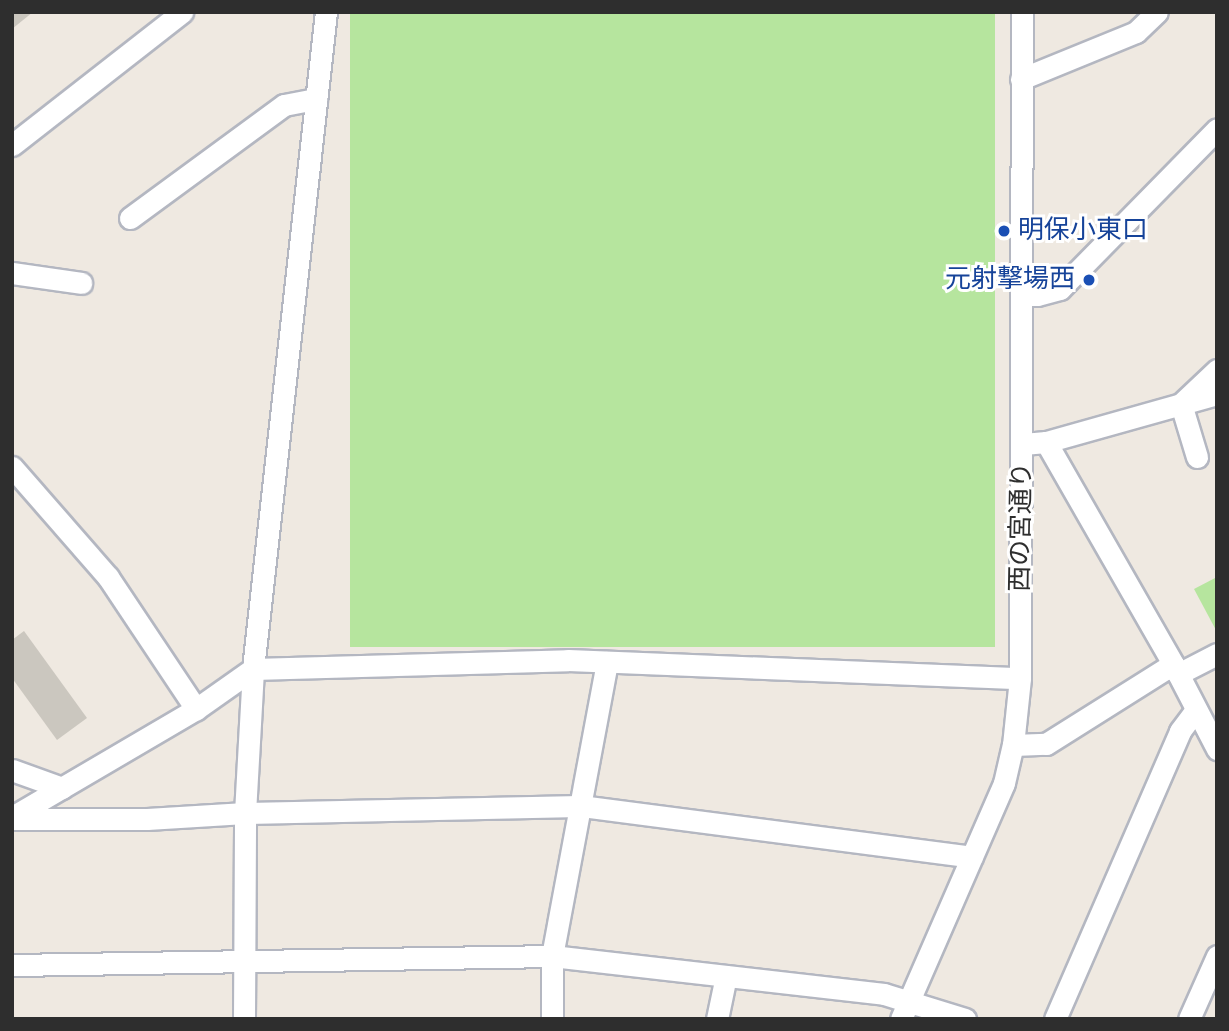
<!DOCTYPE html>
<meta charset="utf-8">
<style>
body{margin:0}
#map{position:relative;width:1229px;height:1031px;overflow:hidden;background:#efe9e1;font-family:Signika,"Noto Sans JP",sans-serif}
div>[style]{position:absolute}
.green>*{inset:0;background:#b6e59e;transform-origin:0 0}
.building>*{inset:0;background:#cbc7bf}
.roads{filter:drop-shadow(2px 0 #b4b7c1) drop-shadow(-2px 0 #b4b7c1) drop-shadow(0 2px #b4b7c1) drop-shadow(0 -2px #b4b7c1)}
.minor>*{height:21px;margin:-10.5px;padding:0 10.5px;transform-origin:10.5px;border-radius:10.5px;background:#fff}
.dots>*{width:19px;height:19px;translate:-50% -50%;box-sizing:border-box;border:4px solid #fff;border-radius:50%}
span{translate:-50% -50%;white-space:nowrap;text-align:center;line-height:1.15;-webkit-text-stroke:6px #fff;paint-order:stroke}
.transit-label{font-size:26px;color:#164399}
.left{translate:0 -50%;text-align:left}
.right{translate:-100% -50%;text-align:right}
.street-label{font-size:26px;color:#2e2e2e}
.frame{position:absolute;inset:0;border:14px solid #2e2e2e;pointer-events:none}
</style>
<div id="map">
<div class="green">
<div style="left:350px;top:12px;width:645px;height:635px"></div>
<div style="clip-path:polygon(1217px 577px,1217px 632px,1194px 589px)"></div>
</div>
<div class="building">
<div style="clip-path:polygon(12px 12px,33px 12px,12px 29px)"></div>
<div style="clip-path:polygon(24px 631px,87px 718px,57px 740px,12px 678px,12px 640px)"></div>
</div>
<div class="roads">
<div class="minor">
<div style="left:1021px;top:79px;width:124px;rotate:-22.2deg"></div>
<div style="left:1136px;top:32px;width:29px;rotate:-44deg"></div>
<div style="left:12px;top:145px;width:216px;rotate:-38deg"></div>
<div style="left:130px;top:218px;width:191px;rotate:-36.3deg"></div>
<div style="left:284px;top:105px;width:33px;rotate:-11deg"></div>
<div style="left:12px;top:273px;width:70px;rotate:8.2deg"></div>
<div style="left:1021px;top:295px;width:16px"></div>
<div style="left:1037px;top:295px;width:24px;rotate:-15deg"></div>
<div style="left:1060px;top:289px;width:224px;rotate:-45.5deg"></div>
<div style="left:1046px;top:442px;width:178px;rotate:-15.7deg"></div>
<div style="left:1023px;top:444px;width:23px;rotate:-5deg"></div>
<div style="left:1046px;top:442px;width:256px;rotate:60.2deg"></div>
<div style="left:1173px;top:664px;width:96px;rotate:62.6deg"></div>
<div style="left:1197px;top:457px;width:55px;rotate:-106.8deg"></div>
<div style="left:1181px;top:404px;width:50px;rotate:-43.4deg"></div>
<div style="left:12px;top:467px;width:146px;rotate:48.9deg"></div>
<div style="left:108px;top:577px;width:159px;rotate:56.3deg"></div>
<div style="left:1178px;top:674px;width:44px;rotate:-27.1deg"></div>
<div style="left:1013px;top:745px;width:33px;rotate:-2deg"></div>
<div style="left:1046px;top:744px;width:150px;rotate:-32.2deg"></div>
<div style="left:12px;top:770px;width:53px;rotate:19.8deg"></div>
<div style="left:12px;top:817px;width:213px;rotate:-30.4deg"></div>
<div style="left:196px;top:709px;width:70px;rotate:-35.1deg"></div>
<div style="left:253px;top:669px;width:315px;rotate:-1.6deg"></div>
<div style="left:568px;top:660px;width:452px;rotate:2.3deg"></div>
<div style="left:12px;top:819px;width:135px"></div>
<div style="left:147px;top:819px;width:98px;rotate:-3.5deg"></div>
<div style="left:245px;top:813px;width:336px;rotate:-1.2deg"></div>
<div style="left:581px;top:806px;width:394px;rotate:7.4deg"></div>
<div style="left:12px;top:965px;width:540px;rotate:-0.95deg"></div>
<div style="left:552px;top:956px;width:334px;rotate:6.5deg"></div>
<div style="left:884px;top:994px;width:85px;rotate:17.2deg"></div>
<div style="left:244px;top:1019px;width:206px;rotate:-89.7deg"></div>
<div style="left:245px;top:813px;width:144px;rotate:-86.8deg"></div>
<div style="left:253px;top:669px;width:661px;rotate:-83.66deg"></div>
<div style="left:552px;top:1019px;width:63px;rotate:-90deg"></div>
<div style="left:552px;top:956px;width:299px;rotate:-79.4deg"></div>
<div style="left:717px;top:1019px;width:44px;rotate:-78.2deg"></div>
<div style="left:901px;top:1019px;width:257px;rotate:-66.4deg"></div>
<div style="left:1004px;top:783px;width:39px;rotate:-77deg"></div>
<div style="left:1013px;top:745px;width:67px;rotate:-84deg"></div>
<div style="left:1020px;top:678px;width:666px;rotate:-89.83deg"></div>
<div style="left:1055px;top:1019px;width:314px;rotate:-66.5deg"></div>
<div style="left:1180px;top:731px;width:25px;rotate:-53deg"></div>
<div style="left:1189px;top:1019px;width:69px;rotate:-66deg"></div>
</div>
</div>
<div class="dots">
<div style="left:1004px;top:231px;background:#1a4fb4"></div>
<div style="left:1089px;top:280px;background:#1a4fb4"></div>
</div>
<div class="transit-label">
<span class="left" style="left:1018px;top:231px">明保小東口</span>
<span class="right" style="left:1075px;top:280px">元射撃場西</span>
</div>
<div class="street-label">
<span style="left:1022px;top:527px;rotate:-89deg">西の宮通り</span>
</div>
<div class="frame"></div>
</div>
